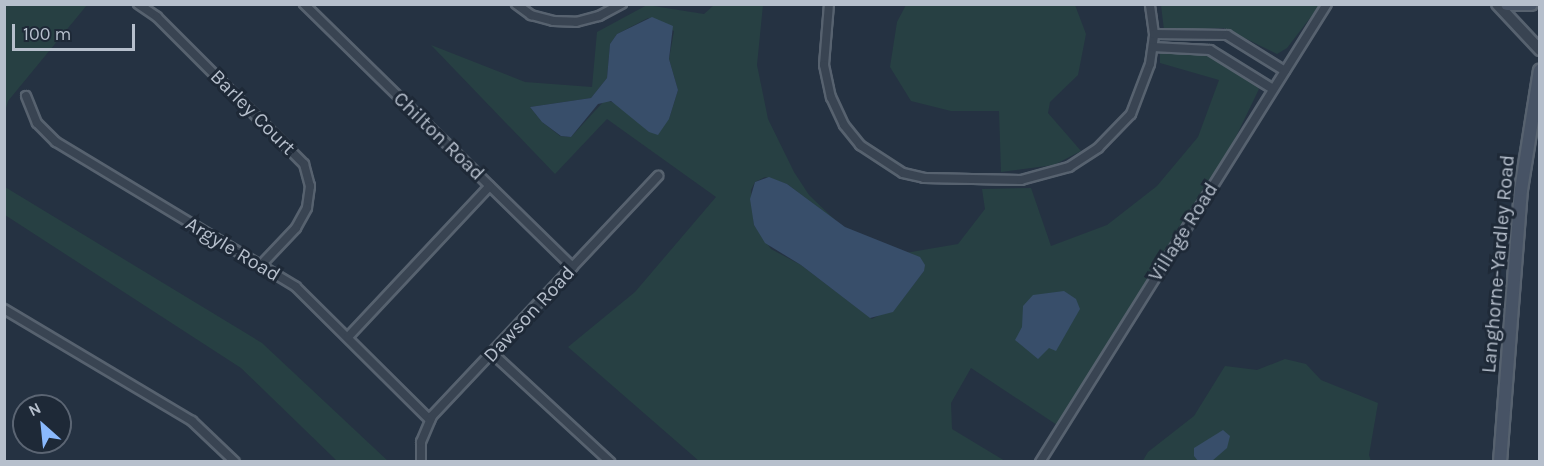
<!DOCTYPE html>
<style>
body{margin:0}
#map{position:relative;width:1544px;height:466px;overflow:hidden;background:#253242;font-family:Karla,sans-serif}
div>[style]{position:absolute}
.green>*{inset:0;background:#274043}
.water>*{inset:0;background:#384e6a}
.roads{filter:drop-shadow(2px 0 #57626f) drop-shadow(-2px 0 #57626f) drop-shadow(0 2px #57626f) drop-shadow(0 -2px #57626f)}
.minor>*{height:8px;margin:-4px;padding:0 4px;transform-origin:4px;border-radius:4px;background:#394452}
.tertiary>*{height:10px;margin:-5px;padding:0 5px;transform-origin:5px;border-radius:5px;background:#394452}
.secondary>*{height:12px;margin:-6px;padding:0 6px;transform-origin:6px;border-radius:6px;background:#475365}
span{translate:-50% -50%;white-space:nowrap;text-align:center;line-height:1.15;-webkit-text-stroke:6px #1e2937;paint-order:stroke}
.street-label{font-size:20px;color:#b6bfcc}
.frame{position:absolute;inset:0;border:6px solid #b6bfcc;pointer-events:none}
.north{position:absolute;left:12px;top:394px;width:60px;height:60px;box-sizing:border-box;background:#1e2937;border:2px solid #5b6573;border-radius:50%;rotate:333deg;font-size:16px;font-weight:700;line-height:24px;text-align:center;color:#b6bfcc}
.north::after{content:'';display:block;margin:auto;width:21px;height:27px;background:#8ab9fd;clip-path:polygon(50% 0,100% 100%,50% 72%,0 100%)}
.scale{position:absolute;left:12px;top:24px;width:123px;height:27px;box-sizing:border-box;border:3px solid #b6bfcc;border-top:0;padding-left:8px;font-size:18px;line-height:21px;white-space:nowrap;color:#b6bfcc;-webkit-text-stroke:4px #1e2937;paint-order:stroke}
</style>
<div id="map">
<div class="green">
<div style="clip-path:polygon(4px 5px,87px 5px,8px 101px,5px 112px)"></div>
<div style="clip-path:polygon(evenodd,647px 5px,704px 14px,714px 5px,763px 5px,757px 65px,768px 119px,794px 172px,809px 195px,835px 220px,787px 184px,765px 177px,755px 182px,751px 190px,754px 225px,771px 249px,801px 265px,872px 319px,897px 306px,924px 271px,911px 253px,905px 253px,958px 244px,985px 209px,982px 189px,1031px 188px,1051px 246px,1107px 225px,1157px 186px,1198px 137px,1219px 80px,1160px 63px,1160px 51px,1212px 55px,1256px 82px,1259px 89px,1230px 149px,1057px 425px,971px 368px,951px 403px,952px 429px,1005px 461px,699px 461px,568px 347px,635px 292px,716px 197px,607px 119px,555px 174px,431px 45px,525px 82px,592px 87px,597px 32px,647px 5px,648px 18px,674px 31px,669px 59px,678px 90px,669px 119px,605px 100px,571px 137px,560px 136px,542px 122px,530px 107px,591px 98px,607px 78px,610px 44px,617px 34px,648px 18px)"></div>
<div style="clip-path:polygon(906px 5px,1075px 5px,1086px 34px,1078px 75px,1050px 102px,1048px 113px,1081px 151px,1054px 165px,1001px 172px,999px 111px,951px 111px,911px 101px,890px 67px,897px 22px)"></div>
<div style="clip-path:polygon(1161px 5px,1161px 4px,1320px 5px,1287px 48px,1277px 54px,1224px 28px,1164px 30px)"></div>
<div style="clip-path:polygon(5px 187px,262px 343px,388px 461px,337px 461px,241px 368px,5px 215px)"></div>
<div style="clip-path:polygon(1285px 359px,1306px 364px,1321px 380px,1378px 403px,1369px 455px,1371px 461px,1142px 462px,1148px 452px,1194px 416px,1225px 366px,1257px 370px)"></div>
</div>
<div class="water">
<div style="clip-path:polygon(652px 17px,673px 26px,669px 59px,678px 90px,669px 119px,658px 135px,649px 132px,611px 101px,598px 104px,571px 137px,561px 136px,542px 122px,530px 107px,591px 98px,607px 78px,610px 44px,617px 34px)"></div>
<div style="clip-path:polygon(769px 177px,787px 184px,845px 227px,920px 257px,925px 265px,924px 271px,893px 312px,870px 318px,801px 265px,765px 243px,754px 225px,750px 199px,755px 182px)"></div>
<div style="clip-path:polygon(1064px 291px,1076px 299px,1080px 309px,1056px 351px,1049px 348px,1038px 359px,1015px 340px,1022px 327px,1023px 306px,1033px 295px)"></div>
<div style="clip-path:polygon(1223px 430px,1230px 436px,1227px 448px,1212px 461px,1198px 461px,1194px 456px,1194px 448px)"></div>
</div>
<div class="roads">
<div class="minor">
<div style="left:138px;top:4px;width:23px;rotate:34deg"></div>
<div style="left:157px;top:17px;width:208px;rotate:45deg"></div>
<div style="left:304px;top:164px;width:23px;rotate:75deg"></div>
<div style="left:310px;top:186px;width:22px;rotate:98deg"></div>
<div style="left:307px;top:208px;width:23px;rotate:119deg"></div>
<div style="left:296px;top:228px;width:52px;rotate:133.5deg"></div>
<div style="left:304px;top:4px;width:376px;rotate:44.4deg"></div>
<div style="left:516px;top:4px;width:19px;rotate:36deg"></div>
<div style="left:531px;top:15px;width:23px;rotate:15deg"></div>
<div style="left:553px;top:21px;width:23px;rotate:2deg"></div>
<div style="left:576px;top:22px;width:24px;rotate:-15deg"></div>
<div style="left:599px;top:16px;width:26px;rotate:-28deg"></div>
<div style="left:829px;top:4px;width:61px;rotate:94.7deg"></div>
<div style="left:824px;top:65px;width:33px;rotate:78deg"></div>
<div style="left:831px;top:97px;width:31px;rotate:65deg"></div>
<div style="left:844px;top:125px;width:26px;rotate:51deg"></div>
<div style="left:860px;top:145px;width:51px;rotate:33.1deg"></div>
<div style="left:903px;top:173px;width:22px;rotate:13deg"></div>
<div style="left:924px;top:178px;width:97px;rotate:1.2deg"></div>
<div style="left:1021px;top:180px;width:50px;rotate:-15.2deg"></div>
<div style="left:1069px;top:167px;width:35px;rotate:-33deg"></div>
<div style="left:1098px;top:148px;width:47px;rotate:-45.9deg"></div>
<div style="left:1131px;top:114px;width:53px;rotate:-69.2deg"></div>
<div style="left:1150px;top:64px;width:30px;rotate:-82deg"></div>
<div style="left:1154px;top:34px;width:30px;rotate:-98deg"></div>
<div style="left:1154px;top:34px;width:73px;rotate:0.8deg"></div>
<div style="left:1227px;top:35px;width:68px;rotate:31.8deg"></div>
<div style="left:1153px;top:47px;width:57px;rotate:3deg"></div>
<div style="left:1210px;top:50px;width:74px;rotate:31.8deg"></div>
<div style="left:26px;top:96px;width:29px;rotate:68deg"></div>
<div style="left:37px;top:123px;width:27px;rotate:45deg"></div>
<div style="left:56px;top:142px;width:280px;rotate:31.1deg"></div>
<div style="left:296px;top:287px;width:189px;rotate:44.8deg"></div>
<div style="left:4px;top:309px;width:219px;rotate:30.8deg"></div>
<div style="left:192px;top:421px;width:59px;rotate:43.6deg"></div>
<div style="left:348px;top:337px;width:207px;rotate:-46.8deg"></div>
<div style="left:492px;top:353px;width:161px;rotate:42.7deg"></div>
<div style="left:421px;top:462px;width:20px;rotate:-90deg"></div>
<div style="left:421px;top:442px;width:28px;rotate:-67deg"></div>
<div style="left:432px;top:416px;width:330px;rotate:-46.7deg"></div>
<div style="left:1040px;top:462px;width:540px;rotate:-57.93deg"></div>
</div>
<div class="tertiary">
<div style="left:1497px;top:4px;width:63px;rotate:46.9deg"></div>
</div>
<div class="secondary">
<div style="left:1507px;top:4px;width:24px"></div>
<div style="left:1500px;top:462px;width:273px;rotate:-85.6deg"></div>
<div style="left:1521px;top:190px;width:121px;rotate:-81deg"></div>
</div>
</div>
<div class="street-label">
<span style="left:253px;top:112px;rotate:45deg">Barley Court</span>
<span style="left:439px;top:136px;rotate:44deg">Chilton Road</span>
<span style="left:1183px;top:232px;rotate:-58deg">Village Road</span>
<span style="left:233px;top:249px;rotate:31deg">Argyle Road</span>
<span style="left:1498px;top:264px;rotate:-85deg">Langhorne-Yardley Road</span>
<span style="left:529px;top:314px;rotate:-47deg">Dawson Road</span>
</div>
<div class="frame"></div>
<div class="north">N</div>
<div class="scale">100 m</div>
</div>
